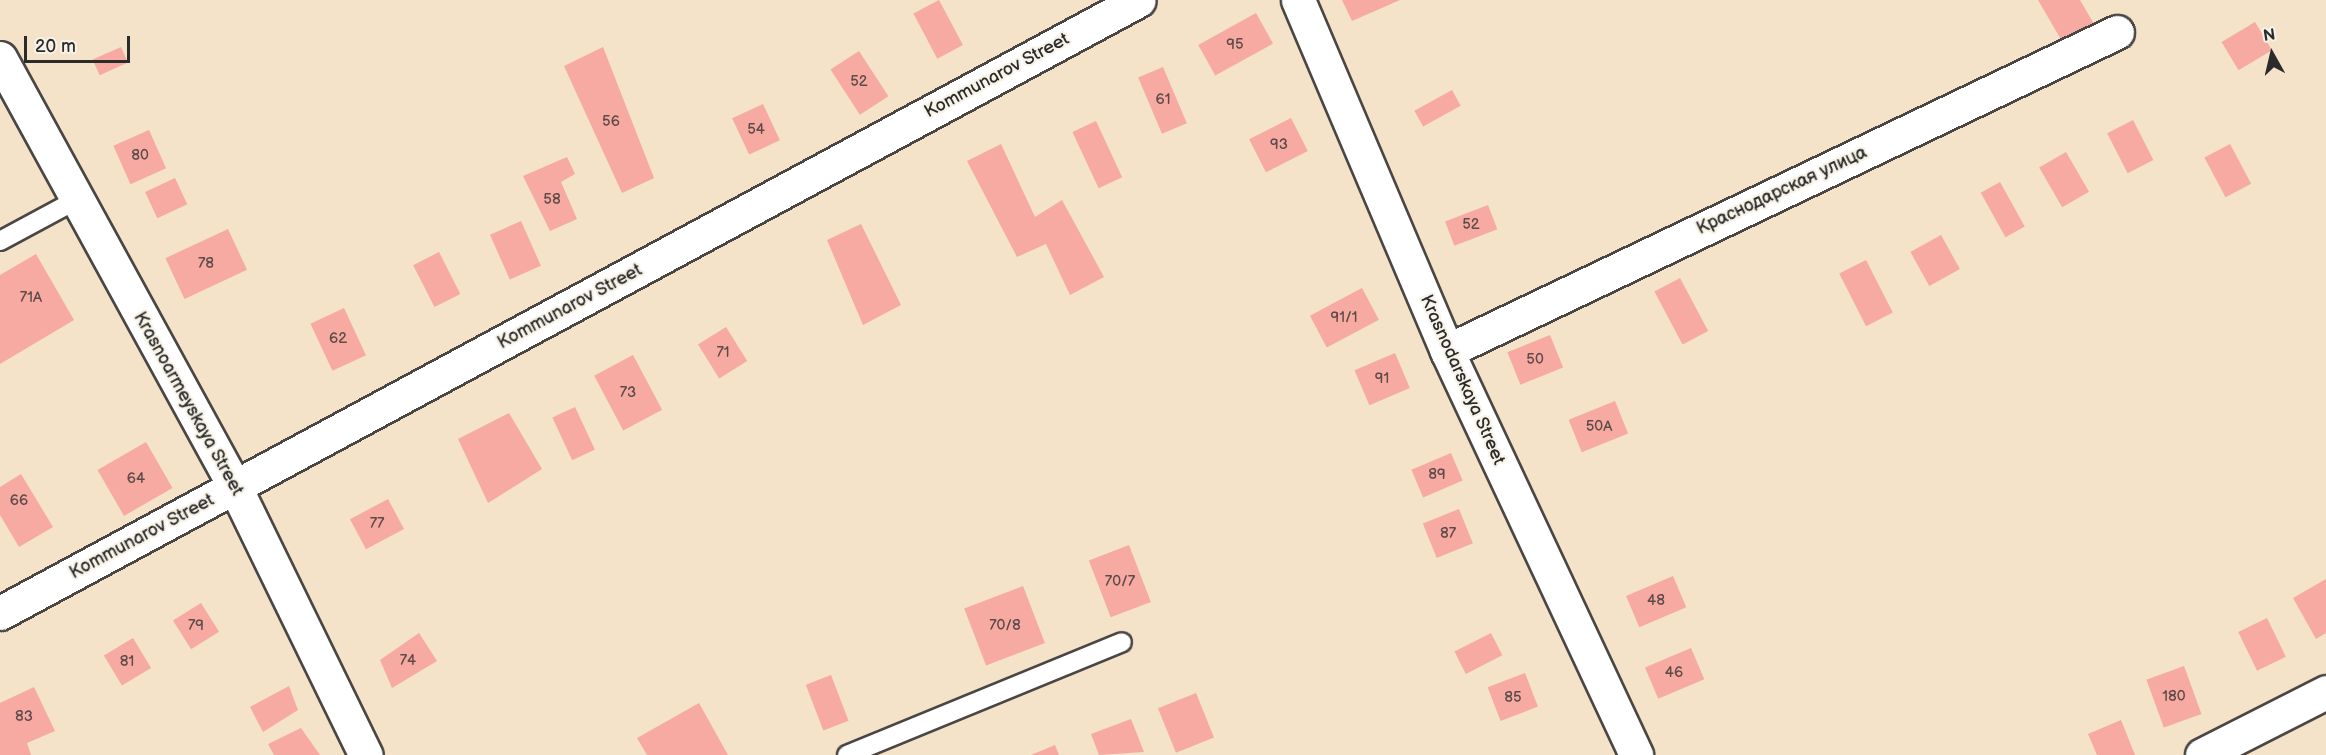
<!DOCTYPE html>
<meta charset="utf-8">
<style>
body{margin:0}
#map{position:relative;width:2326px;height:755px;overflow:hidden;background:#f4e2c9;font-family:"Balsamiq Sans",sans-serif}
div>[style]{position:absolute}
.building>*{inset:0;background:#f6aaa2;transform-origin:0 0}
.roads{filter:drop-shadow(2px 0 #494643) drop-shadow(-2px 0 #494643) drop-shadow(0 2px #494643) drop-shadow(0 -2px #494643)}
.lane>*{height:18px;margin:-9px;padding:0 9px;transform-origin:9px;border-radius:9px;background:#fff}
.street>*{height:33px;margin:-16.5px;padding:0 16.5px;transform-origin:16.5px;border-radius:16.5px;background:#fff}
span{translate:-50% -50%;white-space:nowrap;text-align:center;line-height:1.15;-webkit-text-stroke:4.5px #f7f3e8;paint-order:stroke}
.number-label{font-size:15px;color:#5e4b49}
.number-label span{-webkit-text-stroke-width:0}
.street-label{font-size:18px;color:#2b2b2b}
.north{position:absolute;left:2242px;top:24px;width:60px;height:60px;-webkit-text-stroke:4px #f7f3e8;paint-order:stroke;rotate:352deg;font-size:16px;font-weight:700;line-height:24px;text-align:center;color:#2b2b2b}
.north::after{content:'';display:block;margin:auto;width:21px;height:27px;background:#2b2b2b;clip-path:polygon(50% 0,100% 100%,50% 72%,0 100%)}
.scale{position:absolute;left:24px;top:36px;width:106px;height:27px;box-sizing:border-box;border:3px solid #2b2b2b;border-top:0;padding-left:8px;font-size:18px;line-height:21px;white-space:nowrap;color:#2b2b2b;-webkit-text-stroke:4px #f7f3e8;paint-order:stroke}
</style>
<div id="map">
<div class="building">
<div style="left:939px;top:0;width:51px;height:29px;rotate:62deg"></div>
<div style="clip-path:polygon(1342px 0,1400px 0,1352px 21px)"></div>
<div style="clip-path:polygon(2038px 0,2080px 0,2094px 24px,2063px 43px)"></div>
<div style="left:1256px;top:13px;width:35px;height:66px;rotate:61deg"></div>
<div style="left:2255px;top:22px;width:33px;height:39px;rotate:59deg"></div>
<div style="left:121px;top:47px;width:17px;height:31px;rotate:66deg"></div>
<div style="clip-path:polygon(603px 47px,654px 178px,622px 193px,564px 66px)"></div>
<div style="left:859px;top:51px;width:54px;height:34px;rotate:57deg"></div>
<div style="left:1163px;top:67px;width:61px;height:27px;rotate:67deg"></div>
<div style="left:1452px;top:90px;width:18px;height:43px;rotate:61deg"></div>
<div style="left:763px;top:104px;width:40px;height:34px;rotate:65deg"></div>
<div style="left:1291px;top:118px;width:37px;height:47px;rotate:63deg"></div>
<div style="left:2133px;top:120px;width:45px;height:29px;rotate:63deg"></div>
<div style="left:1096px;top:121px;width:62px;height:26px;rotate:65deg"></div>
<div style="left:149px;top:130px;width:42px;height:39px;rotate:66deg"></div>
<div style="clip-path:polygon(1001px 144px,1035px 217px,1062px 200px,1104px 277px,1070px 295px,1046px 244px,1017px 257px,967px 161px)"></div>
<div style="left:2230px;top:144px;width:45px;height:29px;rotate:62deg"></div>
<div style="left:2066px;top:152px;width:46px;height:31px;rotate:60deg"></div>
<div style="clip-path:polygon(567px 157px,575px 174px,561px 182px,577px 219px,550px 231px,523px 176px)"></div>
<div style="left:175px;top:178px;width:29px;height:33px;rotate:65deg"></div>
<div style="left:2000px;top:182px;width:51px;height:22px;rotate:61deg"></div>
<div style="left:1488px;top:205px;width:26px;height:46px;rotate:69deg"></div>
<div style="left:521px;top:221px;width:49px;height:34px;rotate:66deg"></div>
<div style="clip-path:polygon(861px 224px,901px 305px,863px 325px,827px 240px)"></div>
<div style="left:228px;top:229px;width:45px;height:69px;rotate:65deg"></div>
<div style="left:1941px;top:235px;width:39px;height:35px;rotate:61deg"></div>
<div style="left:439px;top:252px;width:47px;height:29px;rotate:63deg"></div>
<div style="clip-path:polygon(36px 254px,74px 320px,0 364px,0 275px)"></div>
<div style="left:1866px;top:260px;width:59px;height:30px;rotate:63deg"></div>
<div style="left:1680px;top:278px;width:60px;height:29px;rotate:62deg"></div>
<div style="left:1362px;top:288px;width:36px;height:59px;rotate:62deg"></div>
<div style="left:344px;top:308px;width:52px;height:37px;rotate:65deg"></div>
<div style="left:726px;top:327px;width:40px;height:33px;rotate:58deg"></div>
<div style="left:1550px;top:335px;width:35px;height:46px;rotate:68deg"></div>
<div style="left:1395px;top:353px;width:38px;height:44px;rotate:67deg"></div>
<div style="left:633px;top:355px;width:62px;height:44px;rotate:62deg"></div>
<div style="left:1615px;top:401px;width:35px;height:50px;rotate:68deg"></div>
<div style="left:575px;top:407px;width:47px;height:25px;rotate:65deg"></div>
<div style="clip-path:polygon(509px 413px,542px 469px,488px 503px,458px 439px)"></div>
<div style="left:146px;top:442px;width:53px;height:56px;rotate:60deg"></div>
<div style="left:1451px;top:453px;width:30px;height:43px;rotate:67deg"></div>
<div style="clip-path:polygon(21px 474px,53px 527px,19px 547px,0 515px,0 487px)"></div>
<div style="left:388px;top:499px;width:34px;height:43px;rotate:62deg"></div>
<div style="left:1459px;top:509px;width:37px;height:39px;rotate:68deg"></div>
<div style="left:1129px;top:545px;width:61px;height:43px;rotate:69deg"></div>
<div style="left:1673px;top:576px;width:34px;height:51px;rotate:67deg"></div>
<div style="clip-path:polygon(2326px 579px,2326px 633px,2316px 639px,2293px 598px)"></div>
<div style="left:1023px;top:586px;width:61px;height:63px;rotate:69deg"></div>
<div style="left:201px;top:603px;width:34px;height:33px;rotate:58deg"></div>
<div style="left:2267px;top:618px;width:43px;height:32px;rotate:64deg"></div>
<div style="clip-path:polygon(419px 633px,437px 661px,392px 688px,380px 660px)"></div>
<div style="left:1491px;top:633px;width:25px;height:41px;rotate:63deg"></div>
<div style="left:133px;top:638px;width:35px;height:34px;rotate:59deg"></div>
<div style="left:1691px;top:648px;width:34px;height:50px;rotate:67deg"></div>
<div style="left:2184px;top:666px;width:51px;height:40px;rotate:70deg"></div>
<div style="left:1525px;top:673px;width:36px;height:40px;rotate:69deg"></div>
<div style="left:831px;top:675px;width:49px;height:27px;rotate:69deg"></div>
<div style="clip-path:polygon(289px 686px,298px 710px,263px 732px,250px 707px)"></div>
<div style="clip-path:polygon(34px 687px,55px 731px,27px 743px,31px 755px,0 755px,0 703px)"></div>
<div style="left:1196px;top:693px;width:48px;height:41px;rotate:68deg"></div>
<div style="clip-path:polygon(699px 703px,728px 755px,647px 755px,637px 738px)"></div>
<div style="clip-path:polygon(1131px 719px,1144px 752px,1099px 755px,1091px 734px)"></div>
<div style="clip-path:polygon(2121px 720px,2135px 755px,2097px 755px,2088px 734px)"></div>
<div style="clip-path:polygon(301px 728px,320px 755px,274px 755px,268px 744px)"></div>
<div style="clip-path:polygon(1055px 745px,1059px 755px,1031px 755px)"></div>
</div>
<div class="roads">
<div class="lane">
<div style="left:0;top:241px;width:86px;rotate:-28.3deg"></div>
<div style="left:847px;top:755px;width:297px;rotate:-22.3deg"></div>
</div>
<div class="street">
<div style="left:1298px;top:0;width:381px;rotate:67deg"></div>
<div style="left:1447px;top:351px;width:446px;rotate:64.9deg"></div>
<div style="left:0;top:58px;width:489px;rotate:61.3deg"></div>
<div style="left:235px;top:487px;width:298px;rotate:64deg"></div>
<div style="left:1447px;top:351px;width:742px;rotate:-25.46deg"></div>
<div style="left:0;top:613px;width:1293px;rotate:-28.29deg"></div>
<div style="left:2202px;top:755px;width:139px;rotate:-26.9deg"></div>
</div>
</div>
<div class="number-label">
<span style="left:1235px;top:45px">95</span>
<span style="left:859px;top:82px">52</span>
<span style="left:1163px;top:100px">61</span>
<span style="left:611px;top:122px">56</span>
<span style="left:756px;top:130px">54</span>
<span style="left:1279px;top:145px">93</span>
<span style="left:140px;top:156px">80</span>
<span style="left:552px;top:200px">58</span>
<span style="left:1471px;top:225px">52</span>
<span style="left:206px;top:264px">78</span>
<span style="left:31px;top:298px">71А</span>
<span style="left:1344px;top:318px">91/1</span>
<span style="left:338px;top:339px">62</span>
<span style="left:723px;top:353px">71</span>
<span style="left:1535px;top:360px">50</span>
<span style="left:1382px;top:379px">91</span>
<span style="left:628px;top:393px">73</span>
<span style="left:1599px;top:427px">50А</span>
<span style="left:1437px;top:475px">89</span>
<span style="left:136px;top:479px">64</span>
<span style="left:19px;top:501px">66</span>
<span style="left:377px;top:524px">77</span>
<span style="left:1448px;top:534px">87</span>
<span style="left:1120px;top:582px">70/7</span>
<span style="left:1656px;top:601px">48</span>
<span style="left:196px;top:626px">79</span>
<span style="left:1005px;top:626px">70/8</span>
<span style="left:408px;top:661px">74</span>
<span style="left:127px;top:662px">81</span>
<span style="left:1674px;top:673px">46</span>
<span style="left:2174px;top:697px">180</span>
<span style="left:1513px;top:698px">85</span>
<span style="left:24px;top:717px">83</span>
</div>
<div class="street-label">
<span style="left:997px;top:76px;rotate:-28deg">Kommunarov Street</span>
<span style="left:1782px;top:191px;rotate:-25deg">Краснодарская улица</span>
<span style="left:570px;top:307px;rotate:-28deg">Kommunarov Street</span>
<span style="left:1462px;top:380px;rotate:66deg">Krasnodarskaya Street</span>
<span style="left:188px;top:404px;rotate:61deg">Krasnoarmeyskaya Street</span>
<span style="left:142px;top:537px;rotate:-28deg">Kommunarov Street</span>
</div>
<div class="north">N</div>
<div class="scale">20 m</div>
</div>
